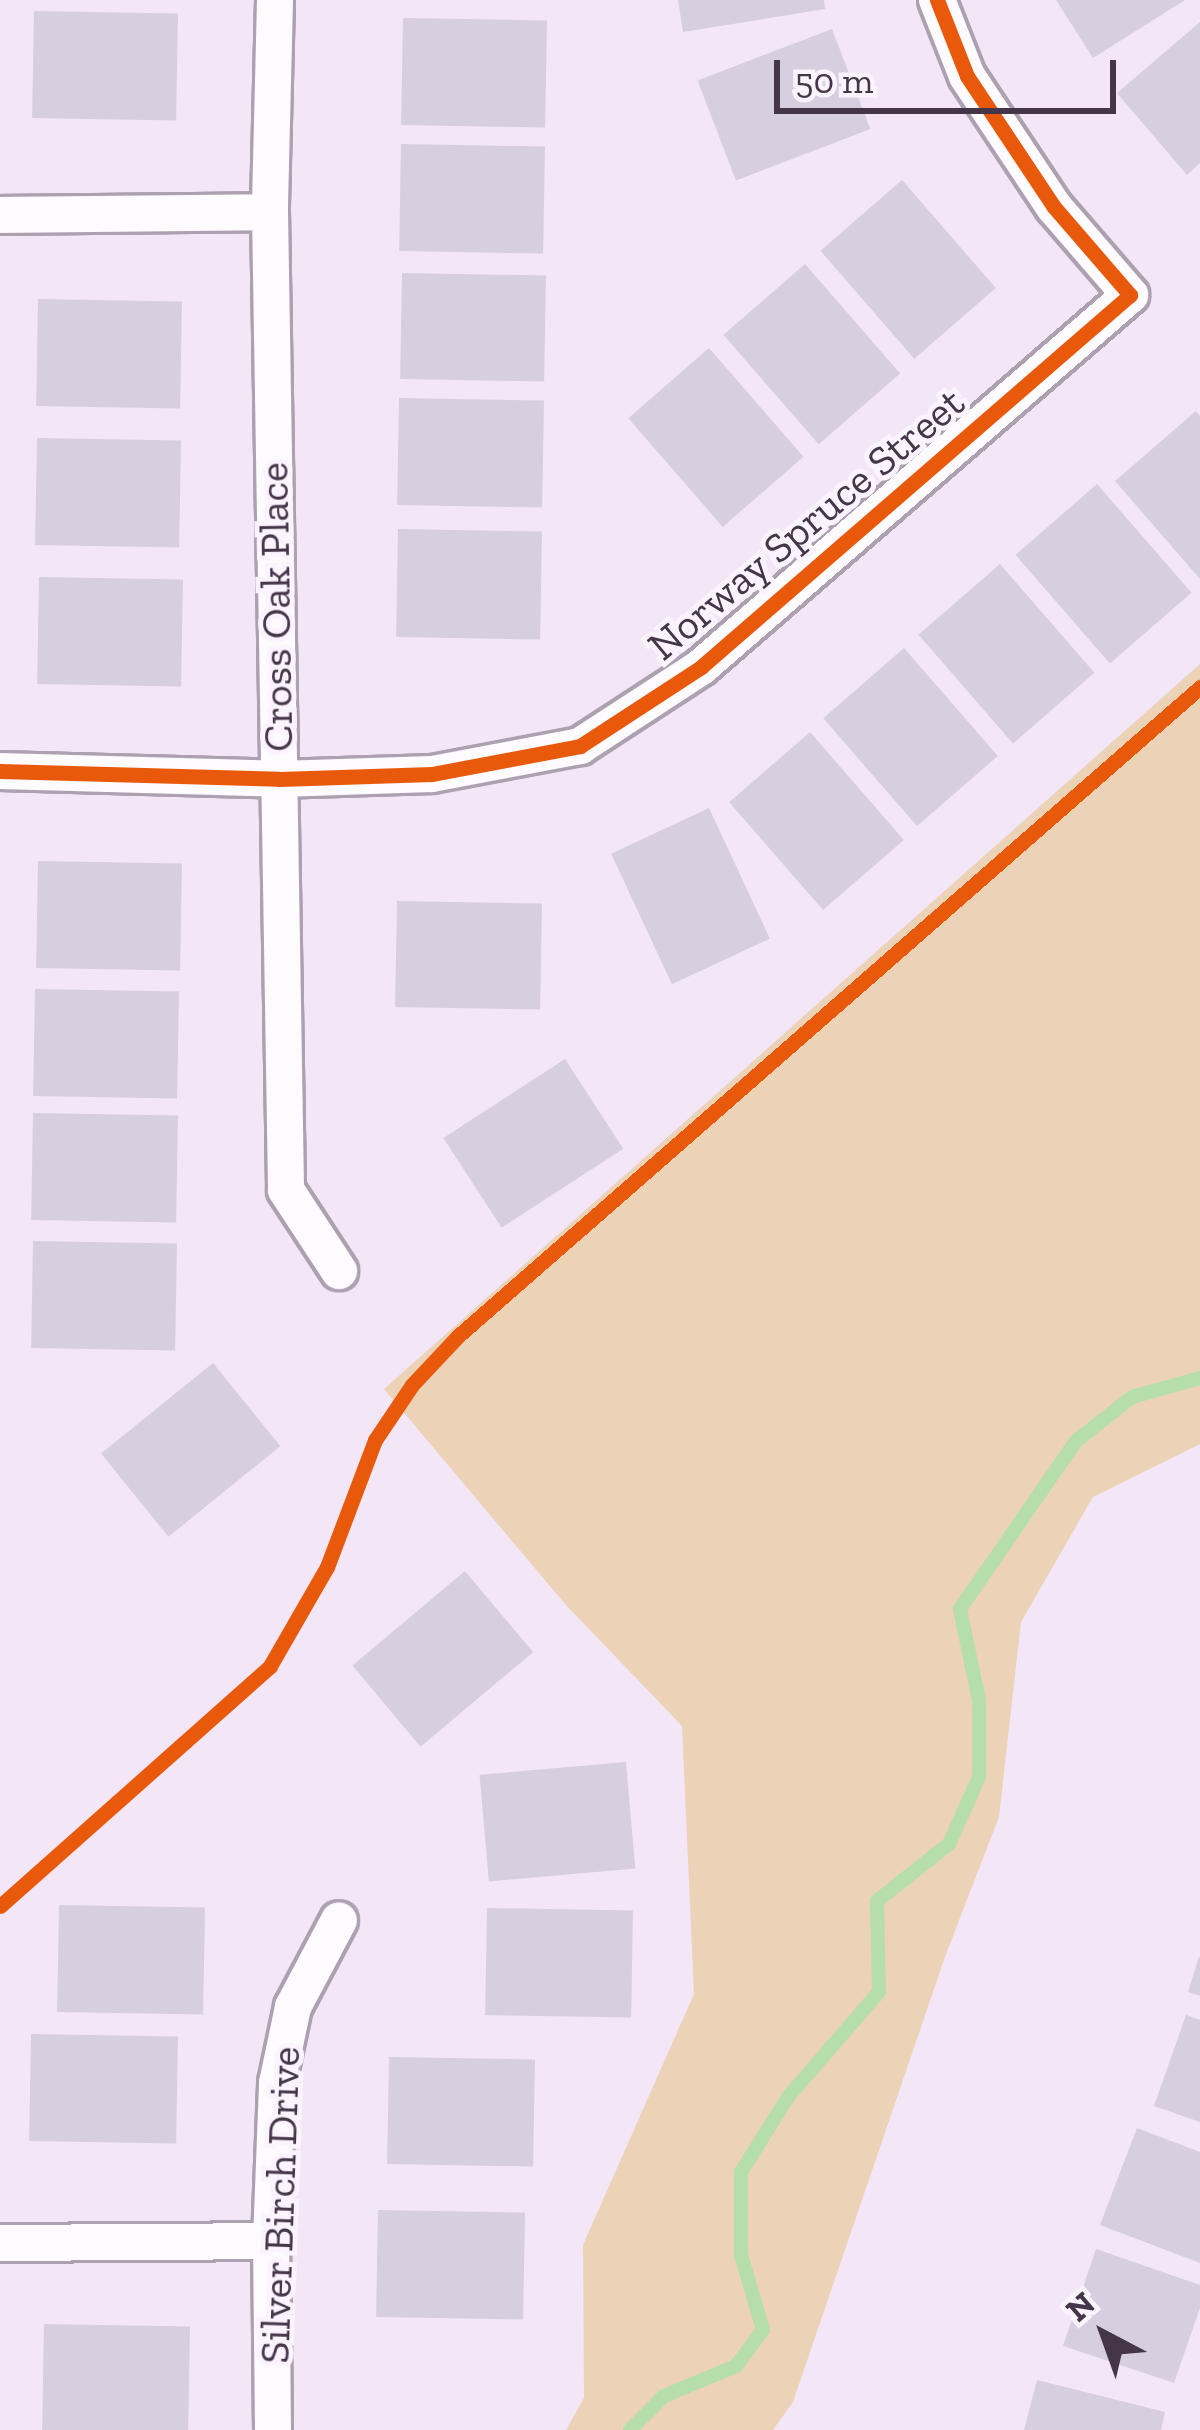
<!DOCTYPE html>
<style>
body{margin:0}
#map{position:relative;width:1200px;height:2430px;overflow:hidden;background:#f3e6f7;font-family:"Zilla Slab",serif}
div>[style]{position:absolute}
.green>*{inset:0;background:#ecd2b7}
.stream>*{height:14px;margin:-7px;padding:0 7px;transform-origin:7px;border-radius:7px;background:#b5deab}
.building>*{inset:0;background:#d7cee0;transform-origin:0 0}
.roads{filter:drop-shadow(3px 0 #ada1b1) drop-shadow(-3px 0 #ada1b1) drop-shadow(0 3px #ada1b1) drop-shadow(0 -3px #ada1b1)}
.minor>*{height:36px;margin:-18px;padding:0 18px;transform-origin:18px;border-radius:18px;background:#fdfbfe}
.cycleway>*{height:15px;margin:-7.5px;padding:0 7.5px;transform-origin:7.5px;border-radius:7.5px;background:#e8590c}
span{translate:-50% -50%;white-space:nowrap;text-align:center;line-height:1.15;-webkit-text-stroke:10px #fbf3fd;paint-order:stroke}
.street-label{font-size:42px;color:#453549}
.north{position:absolute;left:1044px;top:2274px;width:120px;height:120px;-webkit-text-stroke:9px #fbf3fd;paint-order:stroke;rotate:319deg;font-size:33px;font-weight:700;line-height:48px;text-align:center;color:#453549}
.north::after{content:'';display:block;margin:auto;width:42px;height:54px;background:#453549;clip-path:polygon(50% 0,100% 100%,50% 72%,0 100%)}
.scale{position:absolute;left:774px;top:60px;width:342px;height:54px;box-sizing:border-box;border:6px solid #453549;border-top:0;padding-left:15px;font-size:36px;line-height:42px;white-space:nowrap;color:#453549;-webkit-text-stroke:9px #fbf3fd;paint-order:stroke}
</style>
<div id="map">
<div class="green">
<div style="clip-path:polygon(1200px 664px,1200px 1444px,1093px 1497px,1021px 1622px,999px 1817px,946px 1954px,793px 2402px,773px 2430px,566px 2430px,584px 2398px,583px 2245px,694px 1994px,682px 1726px,565px 1604px,384px 1389px)"></div>
</div>
<div class="stream">
<div style="left:630px;top:2430px;width:48px;rotate:-45deg"></div>
<div style="left:664px;top:2396px;width:78px;rotate:-22.6deg"></div>
<div style="left:736px;top:2366px;width:45px;rotate:-53.1deg"></div>
<div style="left:763px;top:2330px;width:78px;rotate:-106.3deg"></div>
<div style="left:741px;top:2255px;width:83px;rotate:-90deg"></div>
<div style="left:741px;top:2172px;width:89px;rotate:-57.9deg"></div>
<div style="left:788px;top:2097px;width:139px;rotate:-49.1deg"></div>
<div style="left:879px;top:1992px;width:91px;rotate:-91.3deg"></div>
<div style="left:877px;top:1901px;width:92px;rotate:-38.4deg"></div>
<div style="left:949px;top:1844px;width:73px;rotate:-65.9deg"></div>
<div style="left:979px;top:1777px;width:76px;rotate:-90deg"></div>
<div style="left:979px;top:1701px;width:94px;rotate:-101.7deg"></div>
<div style="left:960px;top:1609px;width:203px;rotate:-55.4deg"></div>
<div style="left:1075px;top:1442px;width:73px;rotate:-38.3deg"></div>
<div style="left:1132px;top:1397px;width:71px;rotate:-15.6deg"></div>
</div>
<div class="building">
<div style="clip-path:polygon(678px 0,824px 0,825px 9px,683px 32px)"></div>
<div style="clip-path:polygon(1056px 0,1185px 0,1093px 58px)"></div>
<div style="left:34px;top:11px;width:144px;height:107px;rotate:1deg"></div>
<div style="left:403px;top:18px;width:144px;height:107px;rotate:1deg"></div>
<div style="clip-path:polygon(1200px 22px,1200px 163px,1187px 175px,1117px 93px)"></div>
<div style="left:832px;top:29px;width:107px;height:144px;rotate:69deg"></div>
<div style="left:401px;top:144px;width:144px;height:107px;rotate:1deg"></div>
<div style="left:902px;top:180px;width:143px;height:108px;rotate:49deg"></div>
<div style="left:805px;top:264px;width:145px;height:108px;rotate:49deg"></div>
<div style="left:402px;top:273px;width:144px;height:106px;rotate:1deg"></div>
<div style="left:38px;top:299px;width:144px;height:107px;rotate:1deg"></div>
<div style="left:709px;top:348px;width:144px;height:107px;rotate:49deg"></div>
<div style="left:399px;top:398px;width:145px;height:107px;rotate:1deg"></div>
<div style="clip-path:polygon(1196px 411px,1200px 416px,1200px 579px,1115px 481px)"></div>
<div style="left:37px;top:438px;width:144px;height:107px;rotate:1deg"></div>
<div style="left:1097px;top:484px;width:144px;height:108px;rotate:49deg"></div>
<div style="left:398px;top:529px;width:144px;height:108px;rotate:1deg"></div>
<div style="left:1000px;top:564px;width:144px;height:108px;rotate:49deg"></div>
<div style="left:39px;top:577px;width:144px;height:107px;rotate:1deg"></div>
<div style="left:904px;top:648px;width:143px;height:107px;rotate:49deg"></div>
<div style="left:810px;top:732px;width:143px;height:107px;rotate:49deg"></div>
<div style="left:709px;top:808px;width:144px;height:108px;rotate:65deg"></div>
<div style="left:38px;top:861px;width:144px;height:107px;rotate:1deg"></div>
<div style="left:397px;top:901px;width:145px;height:106px;rotate:1deg"></div>
<div style="left:35px;top:989px;width:144px;height:107px;rotate:1deg"></div>
<div style="left:565px;top:1059px;width:107px;height:145px;rotate:57deg"></div>
<div style="left:33px;top:1113px;width:145px;height:107px;rotate:1deg"></div>
<div style="left:33px;top:1241px;width:144px;height:107px;rotate:1deg"></div>
<div style="left:213px;top:1363px;width:107px;height:144px;rotate:51deg"></div>
<div style="left:465px;top:1571px;width:106px;height:147px;rotate:50deg"></div>
<div style="left:626px;top:1762px;width:107px;height:147px;rotate:85deg"></div>
<div style="left:59px;top:1905px;width:146px;height:107px;rotate:1deg"></div>
<div style="left:487px;top:1908px;width:146px;height:107px;rotate:1deg"></div>
<div style="clip-path:polygon(1199px 1957px,1200px 1957px,1200px 1996px,1188px 1992px)"></div>
<div style="clip-path:polygon(1186px 2015px,1200px 2020px,1200px 2122px,1154px 2106px)"></div>
<div style="left:31px;top:2034px;width:147px;height:107px;rotate:1deg"></div>
<div style="left:389px;top:2057px;width:146px;height:107px;rotate:1deg"></div>
<div style="clip-path:polygon(1137px 2128px,1200px 2152px,1200px 2263px,1100px 2225px)"></div>
<div style="left:378px;top:2210px;width:147px;height:107px;rotate:1deg"></div>
<div style="clip-path:polygon(1096px 2249px,1200px 2285px,1200px 2308px,1174px 2383px,1063px 2346px)"></div>
<div style="left:44px;top:2324px;width:146px;height:106px;rotate:1deg"></div>
<div style="clip-path:polygon(1037px 2380px,1165px 2412px,1161px 2430px,1024px 2430px)"></div>
</div>
<div class="roads">
<div class="minor">
<div style="left:275px;top:0;width:212px;rotate:91.4deg"></div>
<div style="left:270px;top:212px;width:978px;rotate:89.06deg"></div>
<div style="left:286px;top:1190px;width:97px;rotate:56.8deg"></div>
<div style="left:0;top:215px;width:270px;rotate:-0.6deg"></div>
<div style="left:0;top:771px;width:279px;rotate:1.6deg"></div>
<div style="left:279px;top:779px;width:153px;rotate:-1.9deg"></div>
<div style="left:432px;top:774px;width:151px;rotate:-10.7deg"></div>
<div style="left:580px;top:746px;width:145px;rotate:-33.1deg"></div>
<div style="left:701px;top:667px;width:568px;rotate:-40.93deg"></div>
<div style="left:1130px;top:295px;width:116px;rotate:-130.8deg"></div>
<div style="left:1054px;top:207px;width:157px;rotate:-123.6deg"></div>
<div style="left:967px;top:76px;width:82px;rotate:-111.5deg"></div>
<div style="left:0;top:2243px;width:271px;rotate:-0.4deg"></div>
<div style="left:273px;top:2430px;width:189px;rotate:-90.6deg"></div>
<div style="left:271px;top:2241px;width:158px;rotate:-87.8deg"></div>
<div style="left:277px;top:2083px;width:78px;rotate:-78.1deg"></div>
<div style="left:293px;top:2007px;width:98px;rotate:-62.1deg"></div>
</div>
</div>
<div class="cycleway">
<div style="left:0;top:771px;width:279px;rotate:1.6deg"></div>
<div style="left:279px;top:779px;width:153px;rotate:-1.9deg"></div>
<div style="left:432px;top:774px;width:151px;rotate:-10.7deg"></div>
<div style="left:580px;top:746px;width:145px;rotate:-33.1deg"></div>
<div style="left:701px;top:667px;width:568px;rotate:-40.93deg"></div>
<div style="left:1130px;top:295px;width:116px;rotate:-130.8deg"></div>
<div style="left:1054px;top:207px;width:157px;rotate:-123.6deg"></div>
<div style="left:967px;top:76px;width:82px;rotate:-111.5deg"></div>
<div style="left:0;top:1906px;width:361px;rotate:-41.6deg"></div>
<div style="left:270px;top:1666px;width:114px;rotate:-60.1deg"></div>
<div style="left:327px;top:1567px;width:136px;rotate:-69.3deg"></div>
<div style="left:375px;top:1440px;width:66px;rotate:-56.1deg"></div>
<div style="left:412px;top:1385px;width:67px;rotate:-46.8deg"></div>
<div style="left:458px;top:1336px;width:986px;rotate:-41.17deg"></div>
</div>
<div class="street-label">
<span style="left:806px;top:524px;rotate:-40deg">Norway Spruce Street</span>
<span style="left:276px;top:607px;rotate:-91deg">Cross Oak Place</span>
<span style="left:280px;top:2205px;rotate:-88deg">Silver Birch Drive</span>
</div>
<div class="north">N</div>
<div class="scale">50 m</div>
</div>
